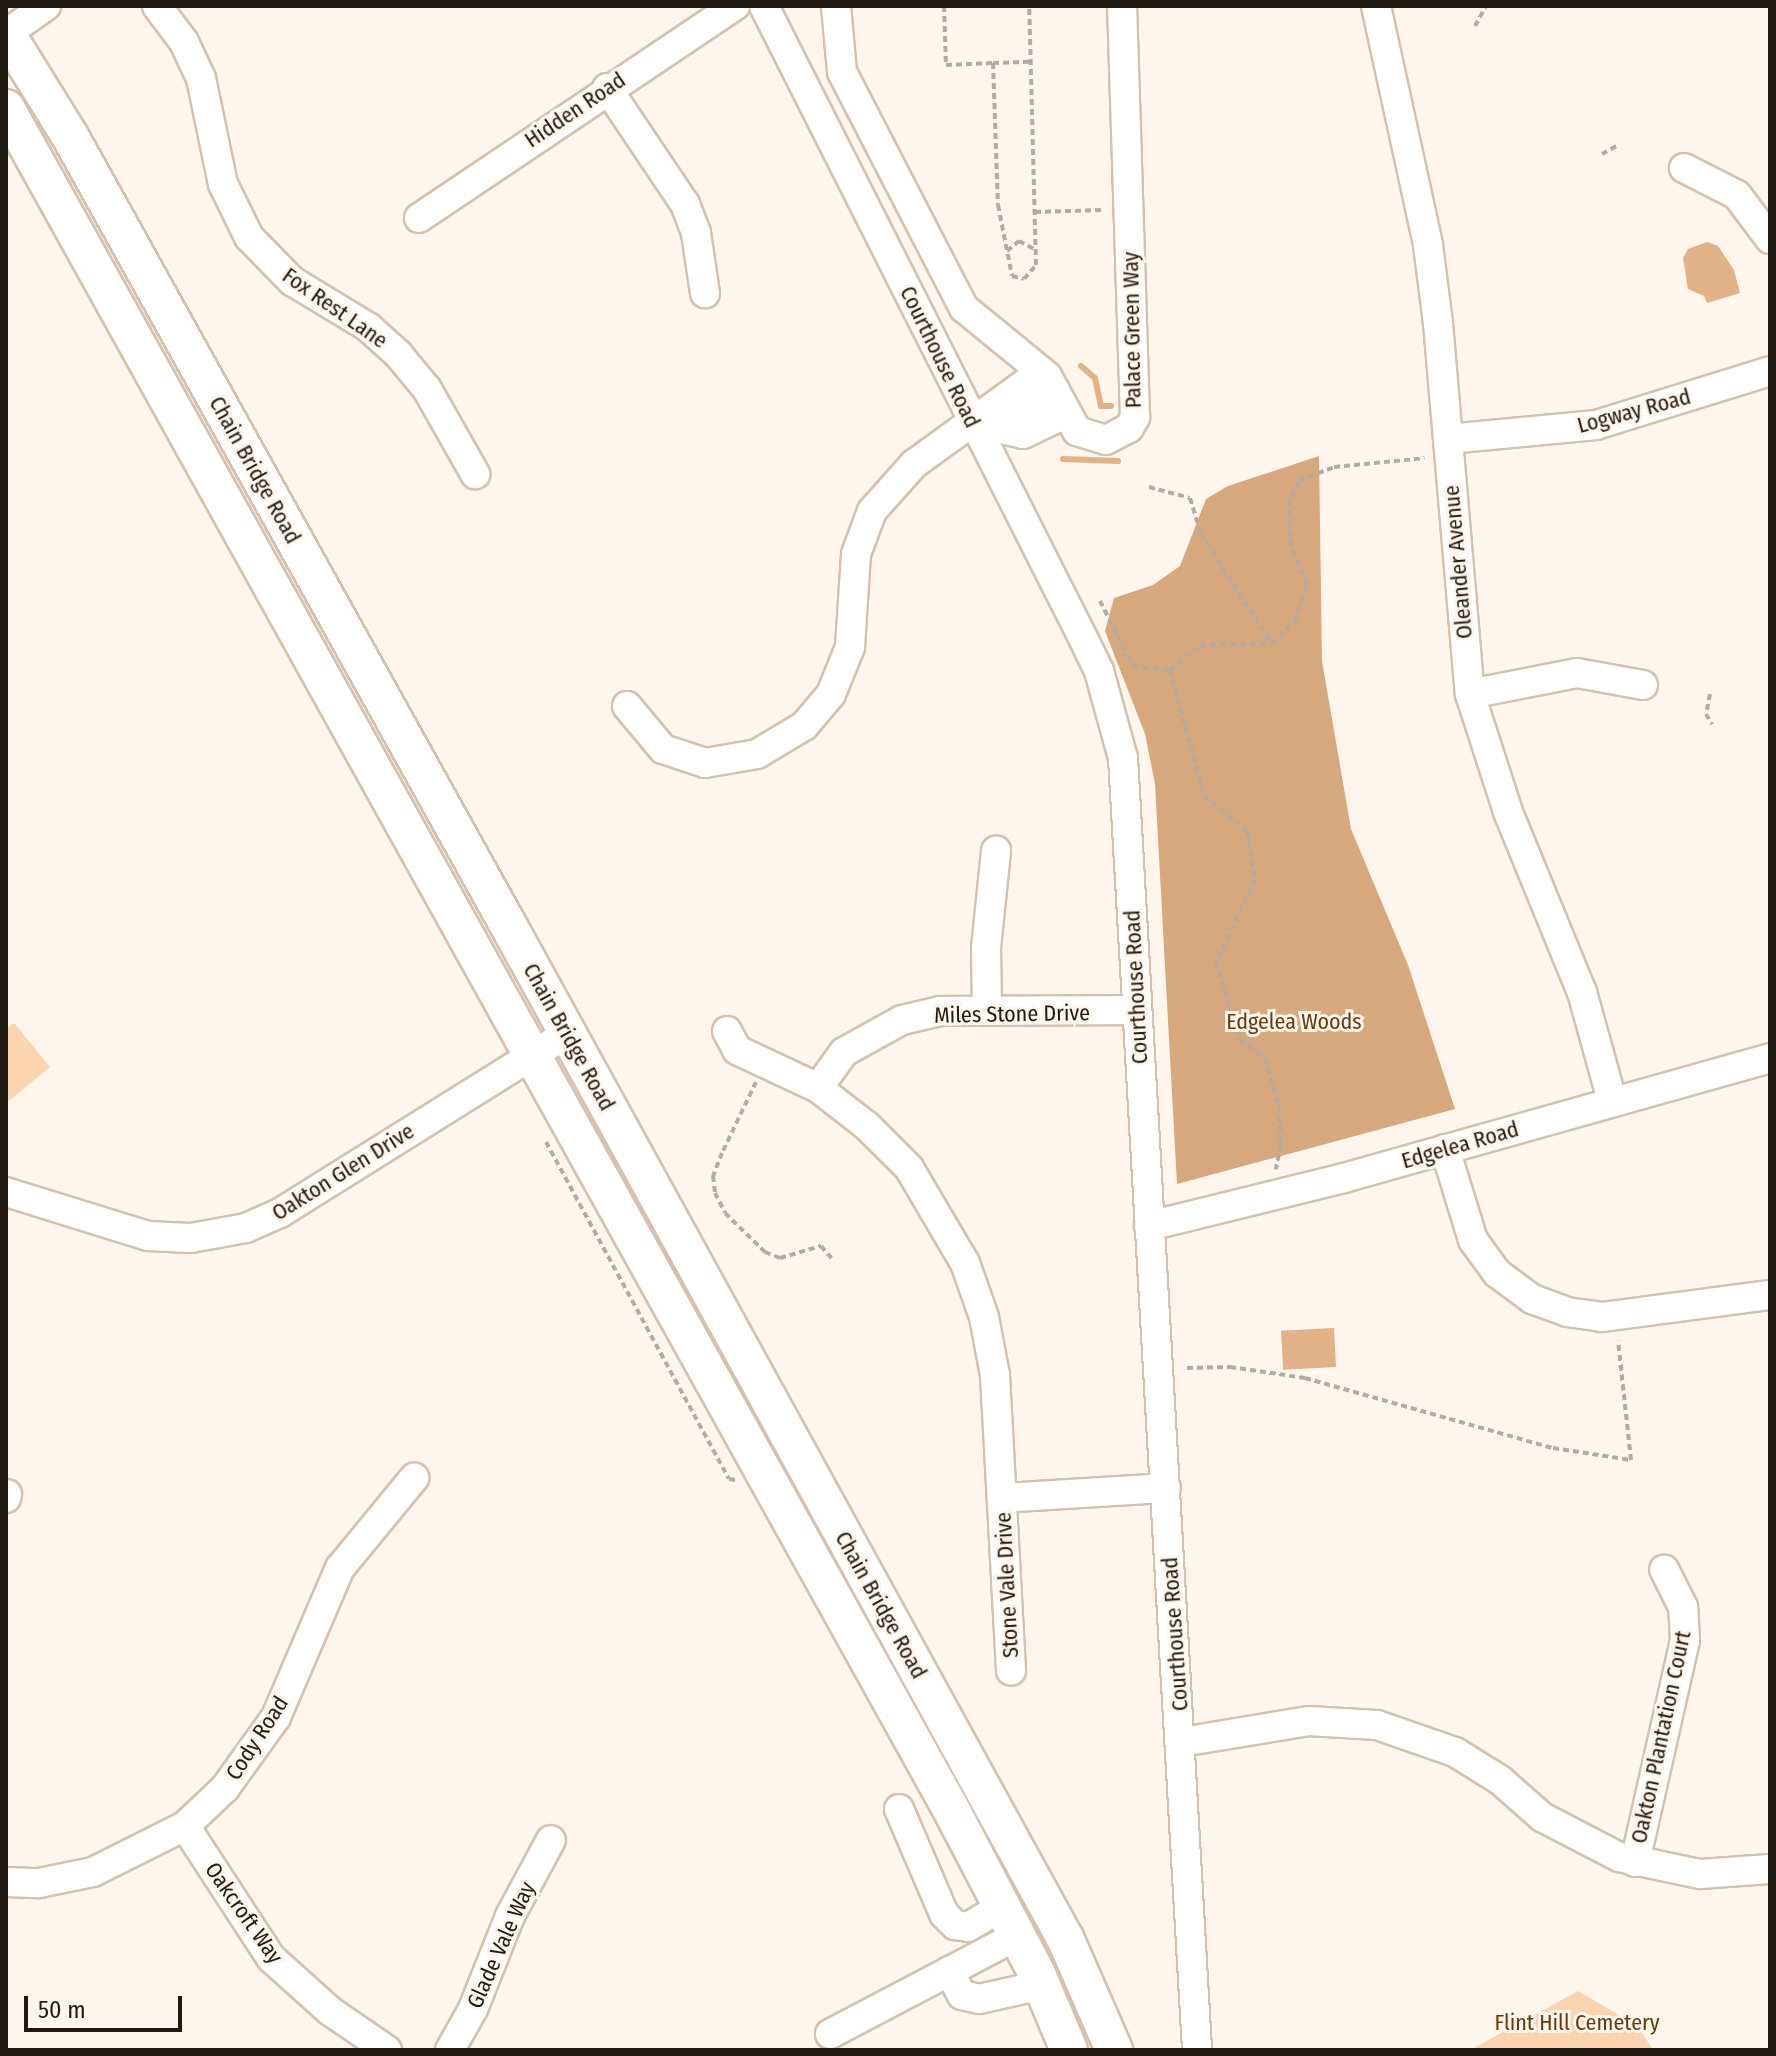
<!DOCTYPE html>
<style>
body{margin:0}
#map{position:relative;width:1776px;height:2056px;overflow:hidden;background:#fef5ed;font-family:"Fira Sans Condensed",sans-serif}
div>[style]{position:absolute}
.green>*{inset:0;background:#fcd3af}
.forest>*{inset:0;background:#d7a87e}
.water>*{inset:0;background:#e1b288;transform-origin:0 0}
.stream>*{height:6px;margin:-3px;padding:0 3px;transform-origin:3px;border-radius:3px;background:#e1b288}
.path>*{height:4px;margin-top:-2px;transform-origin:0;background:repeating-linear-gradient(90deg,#b3aaa3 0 6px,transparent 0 10px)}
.roads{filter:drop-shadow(2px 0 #d5c0ad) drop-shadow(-2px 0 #d5c0ad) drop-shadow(0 2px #d5c0ad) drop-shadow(0 -2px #d5c0ad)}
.minor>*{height:28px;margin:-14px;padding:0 14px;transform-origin:14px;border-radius:14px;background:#fff}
.major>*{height:36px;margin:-18px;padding:0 18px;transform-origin:18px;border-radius:18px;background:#fff}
span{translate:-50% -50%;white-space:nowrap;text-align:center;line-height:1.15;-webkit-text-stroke:6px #fef5ed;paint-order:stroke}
.street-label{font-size:22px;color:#211a13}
.park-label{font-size:22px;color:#673b07}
.frame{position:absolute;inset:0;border:8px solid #211a13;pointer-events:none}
.scale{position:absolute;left:24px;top:1996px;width:158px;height:36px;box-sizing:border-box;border:4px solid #211a13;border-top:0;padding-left:10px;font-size:24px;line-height:28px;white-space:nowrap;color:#211a13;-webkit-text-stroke:6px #fef5ed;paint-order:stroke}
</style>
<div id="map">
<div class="green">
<div style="clip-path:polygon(14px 1023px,50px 1067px,6px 1103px,6px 1029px)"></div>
<div style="clip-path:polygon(1578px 1991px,1638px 2026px,1653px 2050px,1470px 2050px)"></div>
</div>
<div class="forest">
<div style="clip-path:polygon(1319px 456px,1322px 661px,1351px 829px,1408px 965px,1455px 1109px,1177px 1184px,1155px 784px,1145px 734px,1105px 631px,1114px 598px,1153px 585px,1180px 566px,1206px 499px,1228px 486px)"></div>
</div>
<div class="water">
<div style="clip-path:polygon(1707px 242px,1718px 246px,1734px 270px,1740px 293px,1707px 303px,1704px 296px,1688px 289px,1683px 258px,1688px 249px)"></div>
<div style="left:1334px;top:1328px;width:39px;height:53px;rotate:87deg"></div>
</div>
<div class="stream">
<div style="left:1081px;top:366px;width:18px;rotate:41deg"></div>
<div style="left:1095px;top:378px;width:29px;rotate:78deg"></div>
<div style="left:1101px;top:406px;width:10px"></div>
<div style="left:1063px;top:459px;width:55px;rotate:2.1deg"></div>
</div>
<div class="path">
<div style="left:944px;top:6px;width:59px;rotate:88.1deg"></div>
<div style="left:946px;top:65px;width:47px;rotate:-2.4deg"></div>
<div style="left:993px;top:63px;width:142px;rotate:88deg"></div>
<div style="left:998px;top:205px;width:72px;rotate:78.8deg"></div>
<div style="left:1012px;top:276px;width:12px;rotate:14deg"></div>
<div style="left:1024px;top:279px;width:18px;rotate:-49deg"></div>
<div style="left:1036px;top:265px;width:259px;rotate:-91.5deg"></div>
<div style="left:1475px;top:26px;width:23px;rotate:-61deg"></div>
<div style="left:993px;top:63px;width:37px;rotate:-2deg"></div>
<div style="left:1602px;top:154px;width:18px;rotate:-29deg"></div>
<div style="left:1035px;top:212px;width:69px;rotate:-1.7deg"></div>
<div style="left:1007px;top:251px;width:16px;rotate:-40deg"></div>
<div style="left:1019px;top:241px;width:17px;rotate:28deg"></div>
<div style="left:1149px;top:487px;width:42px;rotate:15deg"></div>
<div style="left:1190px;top:498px;width:38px;rotate:73deg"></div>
<div style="left:1201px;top:534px;width:131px;rotate:57.2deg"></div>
<div style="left:1100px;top:601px;width:73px;rotate:63.1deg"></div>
<div style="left:1133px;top:666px;width:37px;rotate:6deg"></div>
<div style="left:1170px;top:670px;width:39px;rotate:-40deg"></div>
<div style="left:1200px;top:645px;width:72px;rotate:-0.8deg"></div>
<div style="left:1272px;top:644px;width:33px;rotate:-45deg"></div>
<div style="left:1295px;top:621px;width:39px;rotate:-72deg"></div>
<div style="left:1307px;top:584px;width:41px;rotate:-112.8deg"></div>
<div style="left:1291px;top:546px;width:40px;rotate:-94.3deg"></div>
<div style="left:1288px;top:506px;width:28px;rotate:-67deg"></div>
<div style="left:1299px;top:480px;width:37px;rotate:-20deg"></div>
<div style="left:1334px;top:467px;width:91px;rotate:-5.6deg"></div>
<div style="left:1170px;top:670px;width:131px;rotate:74.9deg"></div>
<div style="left:1204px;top:796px;width:55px;rotate:39.1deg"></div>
<div style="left:1247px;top:831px;width:50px;rotate:80.7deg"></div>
<div style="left:1255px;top:880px;width:91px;rotate:115.4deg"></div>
<div style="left:1216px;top:962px;width:82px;rotate:72.9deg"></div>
<div style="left:1240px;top:1040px;width:31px;rotate:37deg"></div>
<div style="left:1265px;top:1059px;width:49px;rotate:73.4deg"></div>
<div style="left:1279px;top:1106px;width:39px;rotate:87deg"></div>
<div style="left:1281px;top:1145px;width:25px;rotate:102deg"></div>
<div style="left:1710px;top:694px;width:20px;rotate:101deg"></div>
<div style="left:1706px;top:714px;width:12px;rotate:59deg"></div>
<div style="left:756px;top:1082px;width:79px;rotate:115.6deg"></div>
<div style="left:722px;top:1153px;width:25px;rotate:111deg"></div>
<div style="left:713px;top:1176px;width:17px;rotate:83deg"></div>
<div style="left:715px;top:1193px;width:22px;rotate:63deg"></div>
<div style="left:725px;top:1213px;width:56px;rotate:44.3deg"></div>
<div style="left:765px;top:1252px;width:16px;rotate:22deg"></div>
<div style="left:780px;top:1258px;width:43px;rotate:-16.3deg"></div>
<div style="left:821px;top:1246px;width:20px;rotate:49deg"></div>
<div style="left:546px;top:1142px;width:383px;rotate:61.5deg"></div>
<div style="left:729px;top:1479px;width:7px;rotate:8deg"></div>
<div style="left:1187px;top:1368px;width:43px;rotate:-1.3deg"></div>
<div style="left:1230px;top:1367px;width:76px;rotate:8.3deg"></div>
<div style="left:1305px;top:1378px;width:258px;rotate:15.8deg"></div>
<div style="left:1553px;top:1448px;width:79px;rotate:8.7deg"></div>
<div style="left:1631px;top:1460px;width:120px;rotate:-96.2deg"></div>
</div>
<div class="roads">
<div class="minor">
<div style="left:157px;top:6px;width:45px;rotate:53.1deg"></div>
<div style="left:184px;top:42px;width:40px;rotate:65deg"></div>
<div style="left:201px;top:78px;width:108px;rotate:78.3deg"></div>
<div style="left:223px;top:184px;width:59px;rotate:63.9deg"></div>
<div style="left:249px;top:237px;width:62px;rotate:45.7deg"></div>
<div style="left:292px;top:281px;width:89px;rotate:31.2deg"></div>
<div style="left:368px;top:327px;width:40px;rotate:42deg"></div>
<div style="left:398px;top:354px;width:45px;rotate:50.4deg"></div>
<div style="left:427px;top:389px;width:98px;rotate:60.5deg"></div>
<div style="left:764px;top:6px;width:708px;rotate:63.22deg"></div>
<div style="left:1083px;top:638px;width:37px;rotate:64deg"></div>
<div style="left:1099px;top:671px;width:90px;rotate:74.6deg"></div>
<div style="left:1123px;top:758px;width:1294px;rotate:86.72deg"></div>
<div style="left:836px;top:6px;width:66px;rotate:84.8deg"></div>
<div style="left:842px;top:72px;width:266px;rotate:62.7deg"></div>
<div style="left:964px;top:308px;width:107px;rotate:39.3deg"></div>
<div style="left:1047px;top:376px;width:63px;rotate:61.4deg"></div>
<div style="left:1077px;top:431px;width:30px;rotate:17deg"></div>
<div style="left:1106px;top:440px;width:26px;rotate:-28deg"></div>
<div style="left:1129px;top:428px;width:13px;rotate:-61deg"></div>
<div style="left:1135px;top:417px;width:411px;rotate:-91.8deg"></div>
<div style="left:1376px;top:6px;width:245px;rotate:77.7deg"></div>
<div style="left:1428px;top:245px;width:79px;rotate:82.7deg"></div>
<div style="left:1438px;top:323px;width:372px;rotate:85.1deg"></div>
<div style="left:1470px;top:694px;width:124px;rotate:72.1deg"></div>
<div style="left:1508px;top:812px;width:195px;rotate:67.7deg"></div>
<div style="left:1582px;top:992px;width:112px;rotate:74.5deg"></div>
<div style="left:6px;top:34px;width:49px;rotate:-35deg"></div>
<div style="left:607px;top:88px;width:140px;rotate:56.1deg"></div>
<div style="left:685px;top:204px;width:31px;rotate:69deg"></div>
<div style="left:696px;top:233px;width:61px;rotate:81.5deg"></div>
<div style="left:1684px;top:168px;width:59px;rotate:27deg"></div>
<div style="left:1737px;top:195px;width:55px;rotate:53.1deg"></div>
<div style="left:419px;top:218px;width:381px;rotate:-33.9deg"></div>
<div style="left:994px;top:418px;width:67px;rotate:-23.9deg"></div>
<div style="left:972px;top:422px;width:52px;rotate:13.2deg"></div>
<div style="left:1023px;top:434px;width:47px;rotate:-25.5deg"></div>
<div style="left:1448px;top:439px;width:149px;rotate:-5.4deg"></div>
<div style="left:1596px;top:425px;width:182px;rotate:-17.2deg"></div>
<div style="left:1470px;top:694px;width:109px;rotate:-11.1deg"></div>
<div style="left:1577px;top:673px;width:67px;rotate:10.3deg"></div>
<div style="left:627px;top:706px;width:56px;rotate:50.1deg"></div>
<div style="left:663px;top:749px;width:44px;rotate:18.4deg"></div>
<div style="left:705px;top:763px;width:53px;rotate:-9.8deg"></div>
<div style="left:757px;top:754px;width:55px;rotate:-30.8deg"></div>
<div style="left:804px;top:726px;width:42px;rotate:-49.8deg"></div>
<div style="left:831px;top:694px;width:51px;rotate:-68deg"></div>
<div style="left:850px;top:647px;width:93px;rotate:-86.3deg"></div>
<div style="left:856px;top:554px;width:46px;rotate:-69.6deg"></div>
<div style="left:872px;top:511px;width:63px;rotate:-48.2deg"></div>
<div style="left:914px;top:464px;width:138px;rotate:-35.9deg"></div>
<div style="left:1026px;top:383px;width:22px;rotate:-18deg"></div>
<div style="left:987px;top:1010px;width:62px;rotate:-90.9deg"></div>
<div style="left:986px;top:948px;width:98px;rotate:-84.1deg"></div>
<div style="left:727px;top:1031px;width:21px;rotate:62deg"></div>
<div style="left:737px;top:1050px;width:89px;rotate:25.1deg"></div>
<div style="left:818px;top:1088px;width:62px;rotate:37.8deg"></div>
<div style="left:867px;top:1126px;width:59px;rotate:45deg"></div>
<div style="left:909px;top:1168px;width:110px;rotate:59.5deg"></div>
<div style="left:965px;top:1263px;width:57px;rotate:70.6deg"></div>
<div style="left:984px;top:1317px;width:59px;rotate:79.3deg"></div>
<div style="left:995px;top:1375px;width:296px;rotate:86.9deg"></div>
<div style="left:818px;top:1088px;width:44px;rotate:-54.2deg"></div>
<div style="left:844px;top:1052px;width:66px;rotate:-28.9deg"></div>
<div style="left:902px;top:1020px;width:39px;rotate:-13deg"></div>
<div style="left:940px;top:1011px;width:196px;rotate:-0.3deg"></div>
<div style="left:1445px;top:1149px;width:95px;rotate:72.9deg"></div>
<div style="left:1473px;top:1240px;width:41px;rotate:54deg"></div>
<div style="left:1497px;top:1273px;width:44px;rotate:36.6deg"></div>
<div style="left:1532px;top:1299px;width:37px;rotate:20deg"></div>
<div style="left:1567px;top:1312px;width:35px;rotate:8deg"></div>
<div style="left:1602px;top:1317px;width:169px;rotate:-7.5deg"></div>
<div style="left:6px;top:1192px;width:149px;rotate:17.2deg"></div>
<div style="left:148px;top:1236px;width:43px;rotate:2.7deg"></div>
<div style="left:191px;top:1238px;width:56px;rotate:-10.3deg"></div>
<div style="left:246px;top:1228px;width:37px;rotate:-24deg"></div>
<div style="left:280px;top:1213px;width:338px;rotate:-32deg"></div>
<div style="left:1149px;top:1226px;width:201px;rotate:-13.8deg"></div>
<div style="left:1344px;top:1178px;width:443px;rotate:-15.7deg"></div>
<div style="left:6px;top:1498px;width:4px;rotate:-76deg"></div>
<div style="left:1002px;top:1498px;width:164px;rotate:-3.5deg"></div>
<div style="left:1182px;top:1742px;width:129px;rotate:-9.4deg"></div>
<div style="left:1309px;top:1721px;width:68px;rotate:3.4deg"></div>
<div style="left:1377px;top:1725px;width:83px;rotate:19.1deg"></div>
<div style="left:1455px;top:1752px;width:53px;rotate:31.9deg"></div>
<div style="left:1500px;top:1780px;width:56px;rotate:41.4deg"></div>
<div style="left:1542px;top:1817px;width:87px;rotate:27.5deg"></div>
<div style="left:1619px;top:1857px;width:83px;rotate:11.9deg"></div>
<div style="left:1700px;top:1874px;width:70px;rotate:-4.1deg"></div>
<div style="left:899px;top:1809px;width:114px;rotate:66.8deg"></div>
<div style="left:944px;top:1914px;width:16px;rotate:45deg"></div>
<div style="left:955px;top:1925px;width:13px;rotate:9deg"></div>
<div style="left:968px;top:1927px;width:39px;rotate:-31deg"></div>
<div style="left:185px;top:1826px;width:158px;rotate:56.9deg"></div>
<div style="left:271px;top:1958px;width:79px;rotate:41.9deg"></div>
<div style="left:330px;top:2011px;width:69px;rotate:34.4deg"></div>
<div style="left:1635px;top:1862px;width:227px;rotate:-77.3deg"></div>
<div style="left:1685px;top:1641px;width:34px;rotate:-93deg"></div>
<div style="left:1683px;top:1607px;width:42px;rotate:-116.6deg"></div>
<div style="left:6px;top:1882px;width:33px;rotate:2deg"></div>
<div style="left:39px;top:1883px;width:55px;rotate:-11.5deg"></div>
<div style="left:93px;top:1872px;width:103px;rotate:-26.6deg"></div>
<div style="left:185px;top:1826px;width:55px;rotate:-43.5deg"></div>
<div style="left:225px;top:1788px;width:87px;rotate:-54.3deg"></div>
<div style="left:276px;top:1717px;width:162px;rotate:-66.8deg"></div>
<div style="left:340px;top:1568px;width:117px;rotate:-50.6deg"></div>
<div style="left:949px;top:1971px;width:27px;rotate:62deg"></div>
<div style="left:962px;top:1995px;width:17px;rotate:13deg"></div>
<div style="left:979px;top:1999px;width:65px;rotate:-12.5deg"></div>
<div style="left:830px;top:2034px;width:211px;rotate:-27.7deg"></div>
<div style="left:450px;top:2050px;width:47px;rotate:-60.7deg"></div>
<div style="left:473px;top:2009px;width:100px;rotate:-68.3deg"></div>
<div style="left:510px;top:1916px;width:86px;rotate:-61.7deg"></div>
</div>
<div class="major">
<div style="left:6px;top:33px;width:123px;rotate:58.2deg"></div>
<div style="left:71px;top:138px;width:896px;rotate:60.95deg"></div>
<div style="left:506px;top:921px;width:1163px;rotate:61.21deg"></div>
<div style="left:1066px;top:1940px;width:120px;rotate:66.4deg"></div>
<div style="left:6px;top:108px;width:1953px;rotate:60.95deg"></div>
<div style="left:954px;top:1815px;width:179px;rotate:62.4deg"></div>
<div style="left:1037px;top:1974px;width:82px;rotate:67.2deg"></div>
</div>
</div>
<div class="street-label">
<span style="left:575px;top:110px;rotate:-34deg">Hidden Road</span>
<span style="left:335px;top:308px;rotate:35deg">Fox Rest Lane</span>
<span style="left:1132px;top:330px;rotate:-91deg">Palace Green Way</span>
<span style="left:940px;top:357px;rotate:64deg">Courthouse Road</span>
<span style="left:1634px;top:411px;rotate:-15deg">Logway Road</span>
<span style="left:255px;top:470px;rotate:61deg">Chain Bridge Road</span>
<span style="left:1458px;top:562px;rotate:-95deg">Oleander Avenue</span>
<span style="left:1136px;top:987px;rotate:-93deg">Courthouse Road</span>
<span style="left:1012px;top:1014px;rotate:-1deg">Miles Stone Drive</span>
<span style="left:569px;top:1037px;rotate:61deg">Chain Bridge Road</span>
<span style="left:1460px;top:1145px;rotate:-16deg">Edgelea Road</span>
<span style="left:343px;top:1172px;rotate:-32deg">Oakton Glen Drive</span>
<span style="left:1007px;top:1585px;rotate:-93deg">Stone Vale Drive</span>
<span style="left:881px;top:1605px;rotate:61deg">Chain Bridge Road</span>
<span style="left:1175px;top:1634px;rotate:-94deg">Courthouse Road</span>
<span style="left:1661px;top:1737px;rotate:-78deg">Oakton Plantation Court</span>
<span style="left:257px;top:1738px;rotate:-57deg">Cody Road</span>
<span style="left:244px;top:1913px;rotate:55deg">Oakcroft Way</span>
<span style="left:501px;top:1945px;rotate:-66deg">Glade Vale Way</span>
</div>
<div class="park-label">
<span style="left:1294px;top:1022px">Edgelea Woods</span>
<span style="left:1577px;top:2023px">Flint Hill Cemetery</span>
</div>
<div class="frame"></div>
<div class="scale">50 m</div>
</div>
